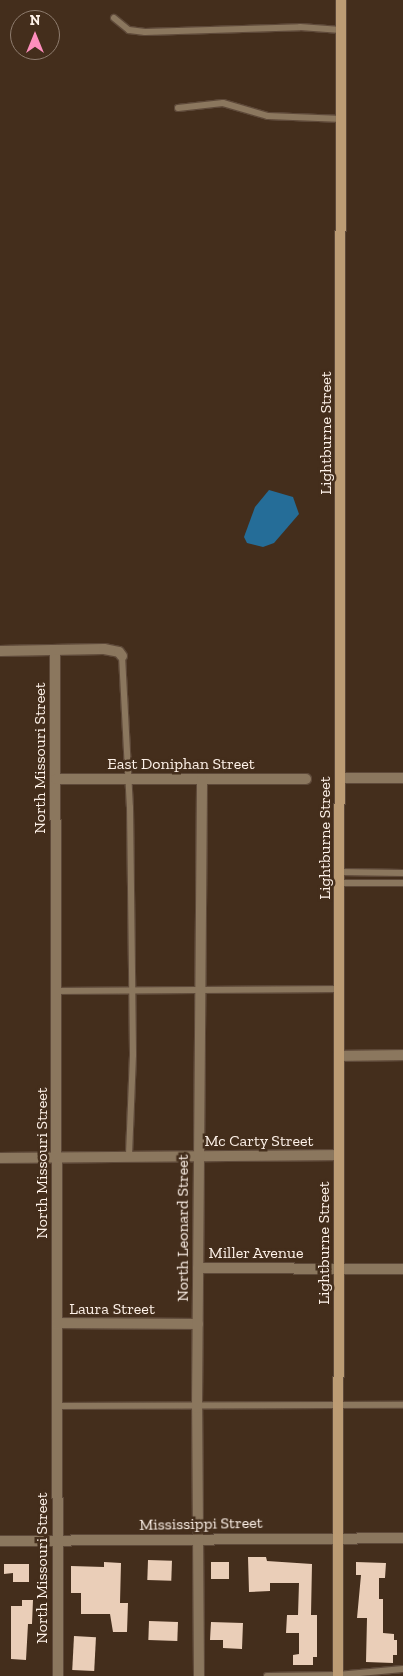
<!DOCTYPE html>
<style>
body{margin:0}
#map{position:relative;width:403px;height:1676px;overflow:hidden;background:#442e1c;font-family:"Zilla Slab",serif}
div>[style]{position:absolute}
.water>*{inset:0;background:#256d98}
.building>*{inset:0;background:#eaceb8;transform-origin:0 0}
.roads{filter:drop-shadow(1px 0 #5e4939) drop-shadow(-1px 0 #5e4939) drop-shadow(0 1px #5e4939) drop-shadow(0 -1px #5e4939)}
.lane>*{height:6px;margin:-3px;padding:0 3px;transform-origin:3px;border-radius:3px;background:#8b775e}
.street>*{height:10px;margin:-5px;padding:0 5px;transform-origin:5px;border-radius:5px;background:#8b775e}
.secondary>*{height:10px;margin:-5px;padding:0 5px;transform-origin:5px;border-radius:5px;background:#bc9c74}
span{translate:-50% -50%;white-space:nowrap;text-align:center;line-height:1.15;-webkit-text-stroke:5px #442e1c;paint-order:stroke}
.street-label{font-size:16px;color:#fef2e9}
.north{position:absolute;left:10px;top:10px;width:50px;height:50px;box-sizing:border-box;background:#442e1c;border:1px solid #8e7c6e;border-radius:50%;rotate:0deg;font-size:14px;font-weight:700;line-height:20px;text-align:center;color:#fef2e9}
.north::after{content:'';display:block;margin:auto;width:18px;height:22px;background:#fe8ebd;clip-path:polygon(50% 0,100% 100%,50% 72%,0 100%)}
</style>
<div id="map">
<div class="water">
<div style="clip-path:polygon(269px 490px,293px 497px,299px 514px,274px 543px,263px 547px,247px 543px,244px 537px,255px 507px)"></div>
</div>
<div class="building">
<div style="clip-path:polygon(248px 1557px,266px 1557px,267px 1561px,312px 1564px,311px 1615px,317px 1615px,317px 1657px,313px 1657px,313px 1665px,293px 1665px,293px 1655px,299px 1654px,299px 1633px,286px 1633px,287px 1615px,298px 1615px,299px 1583px,270px 1583px,270px 1591px,249px 1592px)"></div>
<div style="left:148px;top:1560px;width:24px;height:20px;rotate:2deg"></div>
<div style="clip-path:polygon(104px 1562px,121px 1563px,120px 1603px,128px 1603px,127px 1632px,113px 1632px,110px 1614px,81px 1614px,81px 1593px,71px 1593px,71px 1566px,104px 1567px)"></div>
<div style="left:211px;top:1562px;width:18px;height:17px"></div>
<div style="clip-path:polygon(356px 1562px,386px 1563px,385px 1578px,379px 1578px,379px 1599px,383px 1599px,383px 1633px,394px 1634px,394px 1640px,397px 1640px,397px 1655px,393px 1655px,393px 1663px,366px 1662px,367px 1618px,357px 1618px,361px 1575px,356px 1575px)"></div>
<div style="clip-path:polygon(4px 1564px,29px 1564px,29px 1582px,13px 1582px,13px 1573px,4px 1574px)"></div>
<div style="clip-path:polygon(22px 1600px,33px 1600px,32px 1624px,28px 1624px,26px 1660px,11px 1659px,11px 1606px,22px 1606px)"></div>
<div style="left:149px;top:1621px;width:29px;height:19px;rotate:2deg"></div>
<div style="clip-path:polygon(211px 1622px,243px 1623px,242px 1649px,223px 1648px,223px 1640px,210px 1640px)"></div>
<div style="left:74px;top:1636px;width:22px;height:34px;rotate:3deg"></div>
</div>
<div class="roads">
<div class="lane">
<div style="left:114px;top:18px;width:19px;rotate:39deg"></div>
<div style="left:129px;top:30px;width:16px;rotate:7deg"></div>
<div style="left:145px;top:32px;width:155px;rotate:-1.8deg"></div>
<div style="left:300px;top:27px;width:41px;rotate:4.2deg"></div>
<div style="left:178px;top:108px;width:45px;rotate:-6.3deg"></div>
<div style="left:223px;top:103px;width:47px;rotate:16.1deg"></div>
<div style="left:268px;top:116px;width:75px;rotate:2.3deg"></div>
<div style="left:122px;top:656px;width:151px;rotate:87deg"></div>
<div style="left:130px;top:807px;width:248px;rotate:89.3deg"></div>
<div style="left:133px;top:1055px;width:101px;rotate:92.3deg"></div>
<div style="left:340px;top:872px;width:63px;rotate:0.9deg"></div>
<div style="left:340px;top:883px;width:63px"></div>
<div style="left:56px;top:991px;width:283px;rotate:-0.4deg"></div>
<div style="left:57px;top:1406px;width:346px;rotate:-0.2deg"></div>
<div style="left:267px;top:1676px;width:71px;rotate:-0.8deg"></div>
<div style="left:338px;top:1675px;width:65px;rotate:-5.3deg"></div>
</div>
<div class="street">
<div style="left:55px;top:650px;width:1026px;rotate:89.83deg"></div>
<div style="left:0;top:651px;width:104px;rotate:-1.1deg"></div>
<div style="left:104px;top:649px;width:15px;rotate:11deg"></div>
<div style="left:119px;top:652px;width:5px;rotate:53deg"></div>
<div style="left:340px;top:778px;width:63px"></div>
<div style="left:56px;top:779px;width:250px"></div>
<div style="left:339px;top:1056px;width:64px;rotate:-0.9deg"></div>
<div style="left:0;top:1158px;width:339px;rotate:-0.5deg"></div>
<div style="left:198px;top:1268px;width:205px;rotate:0.3deg"></div>
<div style="left:57px;top:1323px;width:141px;rotate:0.4deg"></div>
<div style="left:0;top:1541px;width:403px;rotate:-0.4deg"></div>
<div style="left:199px;top:1676px;width:268px;rotate:-90.4deg"></div>
<div style="left:197px;top:1408px;width:629px;rotate:-89.54deg"></div>
</div>
<div class="secondary">
<div style="left:338px;top:1676px;width:1676px;rotate:-89.9deg"></div>
</div>
</div>
<div class="street-label">
<span style="left:326px;top:433px;rotate:-90deg">Lightburne Street</span>
<span style="left:40px;top:758px;rotate:-90deg">North Missouri Street</span>
<span style="left:181px;top:764px">East Doniphan Street</span>
<span style="left:325px;top:838px;rotate:-90deg">Lightburne Street</span>
<span style="left:259px;top:1141px">Mc Carty Street</span>
<span style="left:42px;top:1163px;rotate:-90deg">North Missouri Street</span>
<span style="left:183px;top:1228px;rotate:-90deg">North Leonard Street</span>
<span style="left:324px;top:1243px;rotate:-90deg">Lightburne Street</span>
<span style="left:256px;top:1253px">Miller Avenue</span>
<span style="left:112px;top:1309px">Laura Street</span>
<span style="left:201px;top:1524px;rotate:-1deg">Mississippi Street</span>
<span style="left:42px;top:1568px;rotate:-90deg">North Missouri Street</span>
</div>
<div class="north">N</div>
</div>
